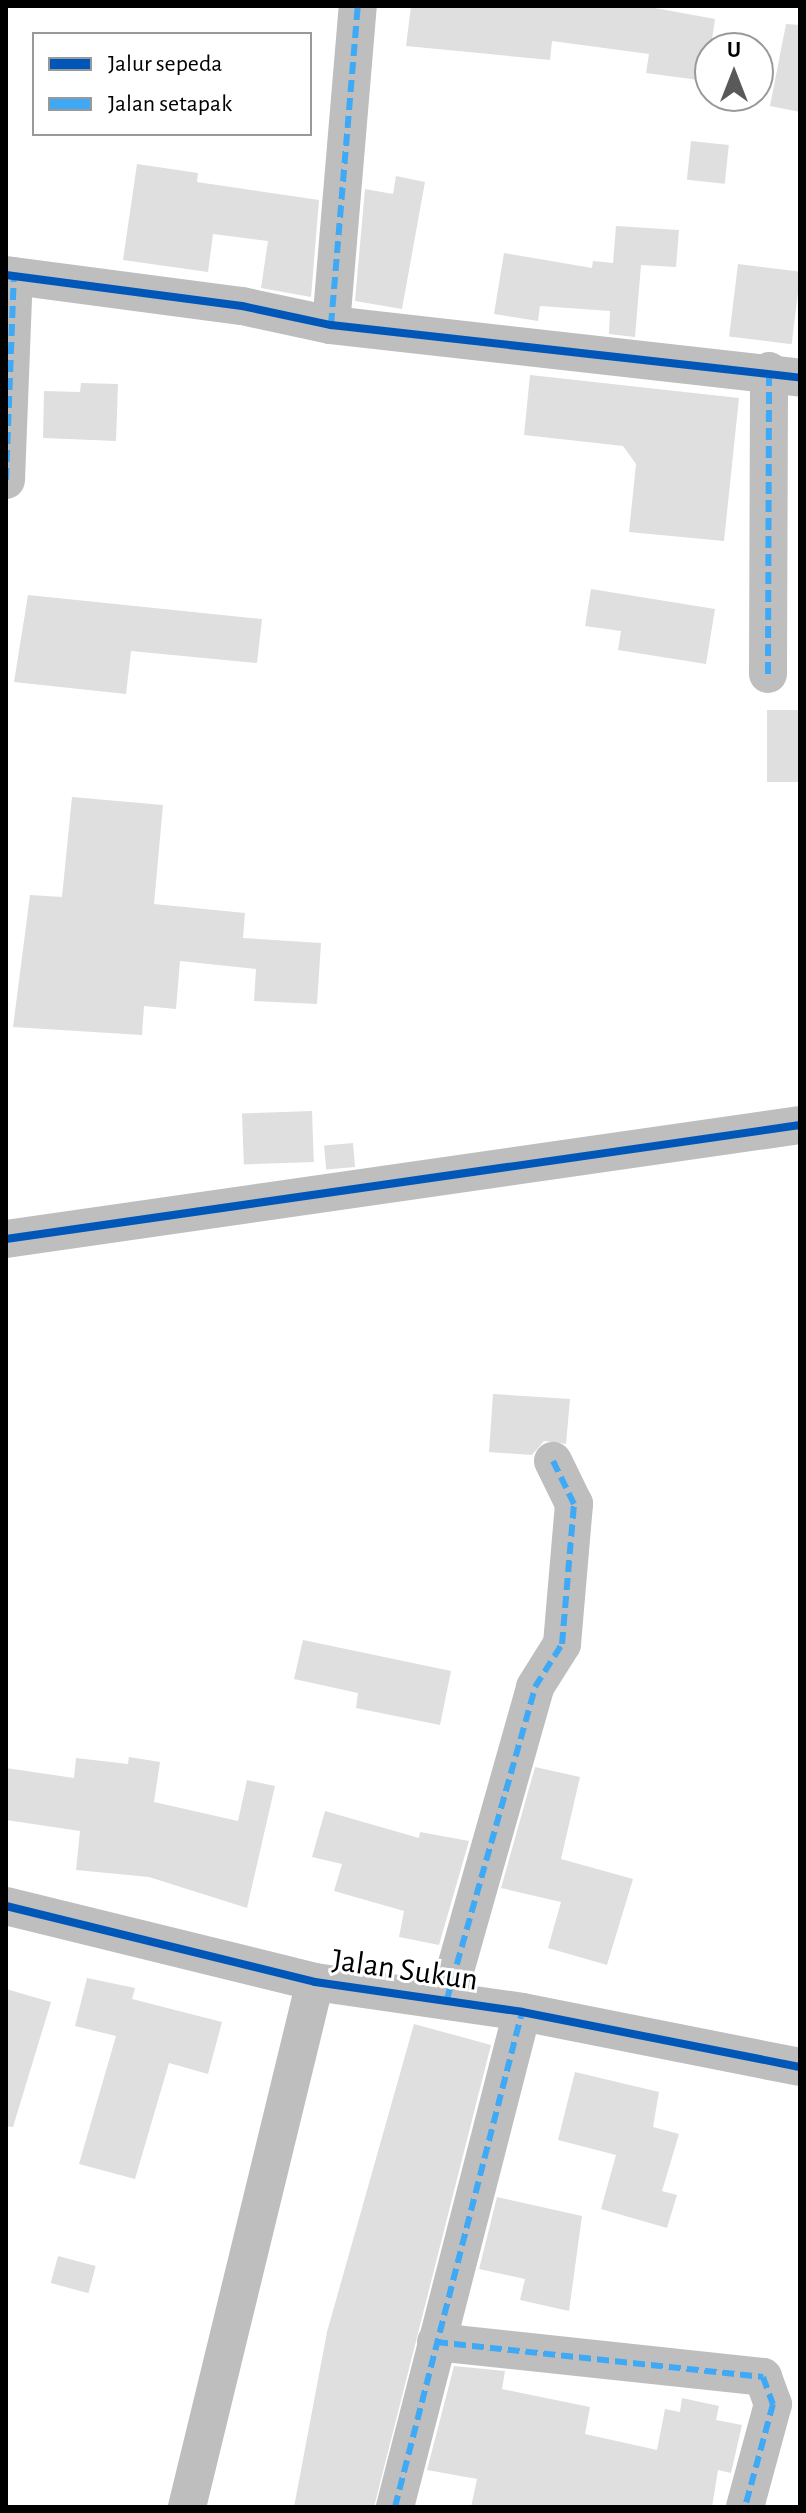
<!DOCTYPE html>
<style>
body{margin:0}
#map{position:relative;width:806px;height:2513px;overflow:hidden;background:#fff;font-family:"Alegreya Sans",sans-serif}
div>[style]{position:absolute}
.building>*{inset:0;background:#dfdfdf;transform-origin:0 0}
.street>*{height:38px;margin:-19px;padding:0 19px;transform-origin:19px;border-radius:19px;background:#bebebe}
.quiet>*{height:6px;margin-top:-3px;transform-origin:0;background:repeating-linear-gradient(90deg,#3fa9f5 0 12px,transparent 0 18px)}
.cycleway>*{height:8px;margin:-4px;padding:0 4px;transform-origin:4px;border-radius:4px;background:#0057b8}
span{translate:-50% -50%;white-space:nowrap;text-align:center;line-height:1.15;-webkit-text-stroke:6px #fff;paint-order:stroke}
.street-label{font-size:32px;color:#000}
.frame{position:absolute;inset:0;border:8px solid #000;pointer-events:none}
.legend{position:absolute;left:32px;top:32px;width:280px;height:104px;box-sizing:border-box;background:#fff;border:2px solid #999;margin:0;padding:10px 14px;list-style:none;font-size:24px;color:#000}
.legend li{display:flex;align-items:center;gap:16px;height:40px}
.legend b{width:40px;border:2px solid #999}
.north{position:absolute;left:694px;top:32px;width:80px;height:80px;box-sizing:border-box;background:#fff;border:2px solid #999;border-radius:50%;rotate:0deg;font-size:22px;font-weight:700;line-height:32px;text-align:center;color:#000}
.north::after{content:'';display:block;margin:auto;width:28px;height:36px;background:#595959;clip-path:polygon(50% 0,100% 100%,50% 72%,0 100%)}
</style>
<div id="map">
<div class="building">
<div style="clip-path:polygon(411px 6px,644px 6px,715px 19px,706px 81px,646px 73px,649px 54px,552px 41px,550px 60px,406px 46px)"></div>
<div style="clip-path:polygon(786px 24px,800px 25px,800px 112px,770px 106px)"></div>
<div style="left:691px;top:141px;width:38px;height:39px;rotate:6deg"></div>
<div style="clip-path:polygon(137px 164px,198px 173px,197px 182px,319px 200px,311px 297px,261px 288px,268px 241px,213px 234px,208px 272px,123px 260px)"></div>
<div style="clip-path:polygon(396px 176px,425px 182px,402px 309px,355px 301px,365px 189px,393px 194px)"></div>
<div style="clip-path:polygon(616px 226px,679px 230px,676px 267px,641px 265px,635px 337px,609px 334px,610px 311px,540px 306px,538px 321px,494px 314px,504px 253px,592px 268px,593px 261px,613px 263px)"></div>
<div style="left:738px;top:264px;width:63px;height:73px;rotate:7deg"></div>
<div style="clip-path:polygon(530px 375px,739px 398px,724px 541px,629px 532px,636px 464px,623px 446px,524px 435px)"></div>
<div style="clip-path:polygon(81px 383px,118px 384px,116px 441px,43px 438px,44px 391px,80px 392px)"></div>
<div style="clip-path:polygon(591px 589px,715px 609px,706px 664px,618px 650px,621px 631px,585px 626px)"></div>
<div style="clip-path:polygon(28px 595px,262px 619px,257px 663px,131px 651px,126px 694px,14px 682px)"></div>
<div style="left:767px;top:710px;width:33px;height:72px"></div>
<div style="clip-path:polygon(72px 797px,163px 805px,154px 904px,245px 913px,243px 938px,321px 943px,317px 1004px,254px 1001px,256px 969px,180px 961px,176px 1009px,144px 1006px,142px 1035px,13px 1027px,30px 895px,62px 897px)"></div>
<div style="left:312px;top:1111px;width:51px;height:70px;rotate:88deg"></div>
<div style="left:353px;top:1143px;width:24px;height:29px;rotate:85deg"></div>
<div style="clip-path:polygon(493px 1394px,570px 1399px,566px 1444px,544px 1441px,532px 1455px,489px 1452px)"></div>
<div style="clip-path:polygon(303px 1640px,451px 1671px,440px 1725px,356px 1708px,358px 1693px,294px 1679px)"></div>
<div style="clip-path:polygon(129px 1757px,160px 1762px,154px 1802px,238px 1821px,247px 1780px,275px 1786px,247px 1908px,149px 1877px,76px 1870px,80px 1831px,6px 1820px,6px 1768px,74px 1778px,76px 1758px,128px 1764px)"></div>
<div style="clip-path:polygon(535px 1767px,580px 1777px,561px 1859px,633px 1879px,607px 1965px,548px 1948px,561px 1902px,501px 1888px)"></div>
<div style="clip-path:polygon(325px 1811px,419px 1838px,420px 1832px,469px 1841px,439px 1945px,399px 1937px,404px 1911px,334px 1891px,342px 1864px,312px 1857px)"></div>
<div style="clip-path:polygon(87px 1978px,135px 1988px,132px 1999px,222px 2022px,208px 2074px,169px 2063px,135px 2179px,79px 2164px,116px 2036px,75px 2026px)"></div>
<div style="clip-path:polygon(6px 1989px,51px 2002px,13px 2127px,6px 2126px)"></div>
<div style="clip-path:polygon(414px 2024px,491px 2045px,374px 2507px,294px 2507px,327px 2332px)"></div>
<div style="clip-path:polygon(575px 2072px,659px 2092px,653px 2127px,679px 2134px,662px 2191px,677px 2195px,667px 2228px,601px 2209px,616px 2155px,558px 2140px)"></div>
<div style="clip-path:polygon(497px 2197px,582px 2216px,569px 2311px,520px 2300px,525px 2279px,479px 2269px)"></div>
<div style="left:58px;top:2256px;width:39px;height:28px;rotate:15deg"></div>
<div style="clip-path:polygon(454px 2366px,505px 2371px,502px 2389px,590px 2407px,585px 2434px,657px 2450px,665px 2409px,680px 2412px,682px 2398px,719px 2406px,716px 2420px,742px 2425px,731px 2473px,718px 2470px,712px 2507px,471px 2507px,477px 2479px,427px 2470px)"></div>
</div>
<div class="street">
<div style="left:6px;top:275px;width:238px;rotate:7.5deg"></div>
<div style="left:242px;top:306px;width:91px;rotate:12.1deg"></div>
<div style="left:331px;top:325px;width:472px;rotate:6.4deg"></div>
<div style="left:331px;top:325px;width:320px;rotate:-85.2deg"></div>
<div style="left:6px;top:480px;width:204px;rotate:-87.8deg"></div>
<div style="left:768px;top:674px;width:303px;rotate:-89.8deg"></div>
<div style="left:6px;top:1239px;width:802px;rotate:-8.17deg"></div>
<div style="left:6px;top:1906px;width:318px;rotate:13.8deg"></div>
<div style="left:315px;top:1982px;width:209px;rotate:8.2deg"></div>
<div style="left:522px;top:2012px;width:283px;rotate:11.2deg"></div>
<div style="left:447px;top:1999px;width:324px;rotate:-74.2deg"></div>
<div style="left:535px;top:1687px;width:51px;rotate:-57.9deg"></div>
<div style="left:562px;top:1644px;width:141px;rotate:-85.1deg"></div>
<div style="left:574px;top:1504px;width:48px;rotate:-116deg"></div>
<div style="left:436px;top:2342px;width:329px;rotate:6.1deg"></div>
<div style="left:763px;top:2377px;width:29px;rotate:70deg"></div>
<div style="left:773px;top:2404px;width:107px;rotate:105.2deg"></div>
<div style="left:187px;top:2507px;width:540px;rotate:-76.3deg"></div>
<div style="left:395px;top:2507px;width:511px;rotate:-75.61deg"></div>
</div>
<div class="quiet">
<div style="left:331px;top:325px;width:320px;rotate:-85.2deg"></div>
<div style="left:6px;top:480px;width:204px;rotate:-87.8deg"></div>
<div style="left:768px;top:674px;width:303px;rotate:-89.8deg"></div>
<div style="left:447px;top:1999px;width:324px;rotate:-74.2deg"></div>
<div style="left:535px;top:1687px;width:51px;rotate:-57.9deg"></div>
<div style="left:562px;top:1644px;width:141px;rotate:-85.1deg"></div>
<div style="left:574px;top:1504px;width:48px;rotate:-116deg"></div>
<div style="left:436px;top:2342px;width:329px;rotate:6.1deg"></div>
<div style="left:763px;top:2377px;width:29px;rotate:70deg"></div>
<div style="left:773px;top:2404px;width:107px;rotate:105.2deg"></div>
<div style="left:395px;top:2507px;width:511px;rotate:-75.61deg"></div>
</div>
<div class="cycleway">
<div style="left:6px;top:275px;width:238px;rotate:7.5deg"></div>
<div style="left:242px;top:306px;width:91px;rotate:12.1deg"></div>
<div style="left:331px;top:325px;width:472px;rotate:6.4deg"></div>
<div style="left:6px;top:1239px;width:802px;rotate:-8.17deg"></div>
<div style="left:6px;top:1906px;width:318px;rotate:13.8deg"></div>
<div style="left:315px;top:1982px;width:209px;rotate:8.2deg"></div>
<div style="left:522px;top:2012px;width:283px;rotate:11.2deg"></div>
</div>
<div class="street-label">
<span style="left:405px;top:1970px;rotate:8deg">Jalan Sukun</span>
</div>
<div class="frame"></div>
<ul class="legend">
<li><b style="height:10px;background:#0057b8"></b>Jalur sepeda</li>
<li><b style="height:10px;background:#3fa9f5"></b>Jalan setapak</li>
</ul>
<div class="north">U</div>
</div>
